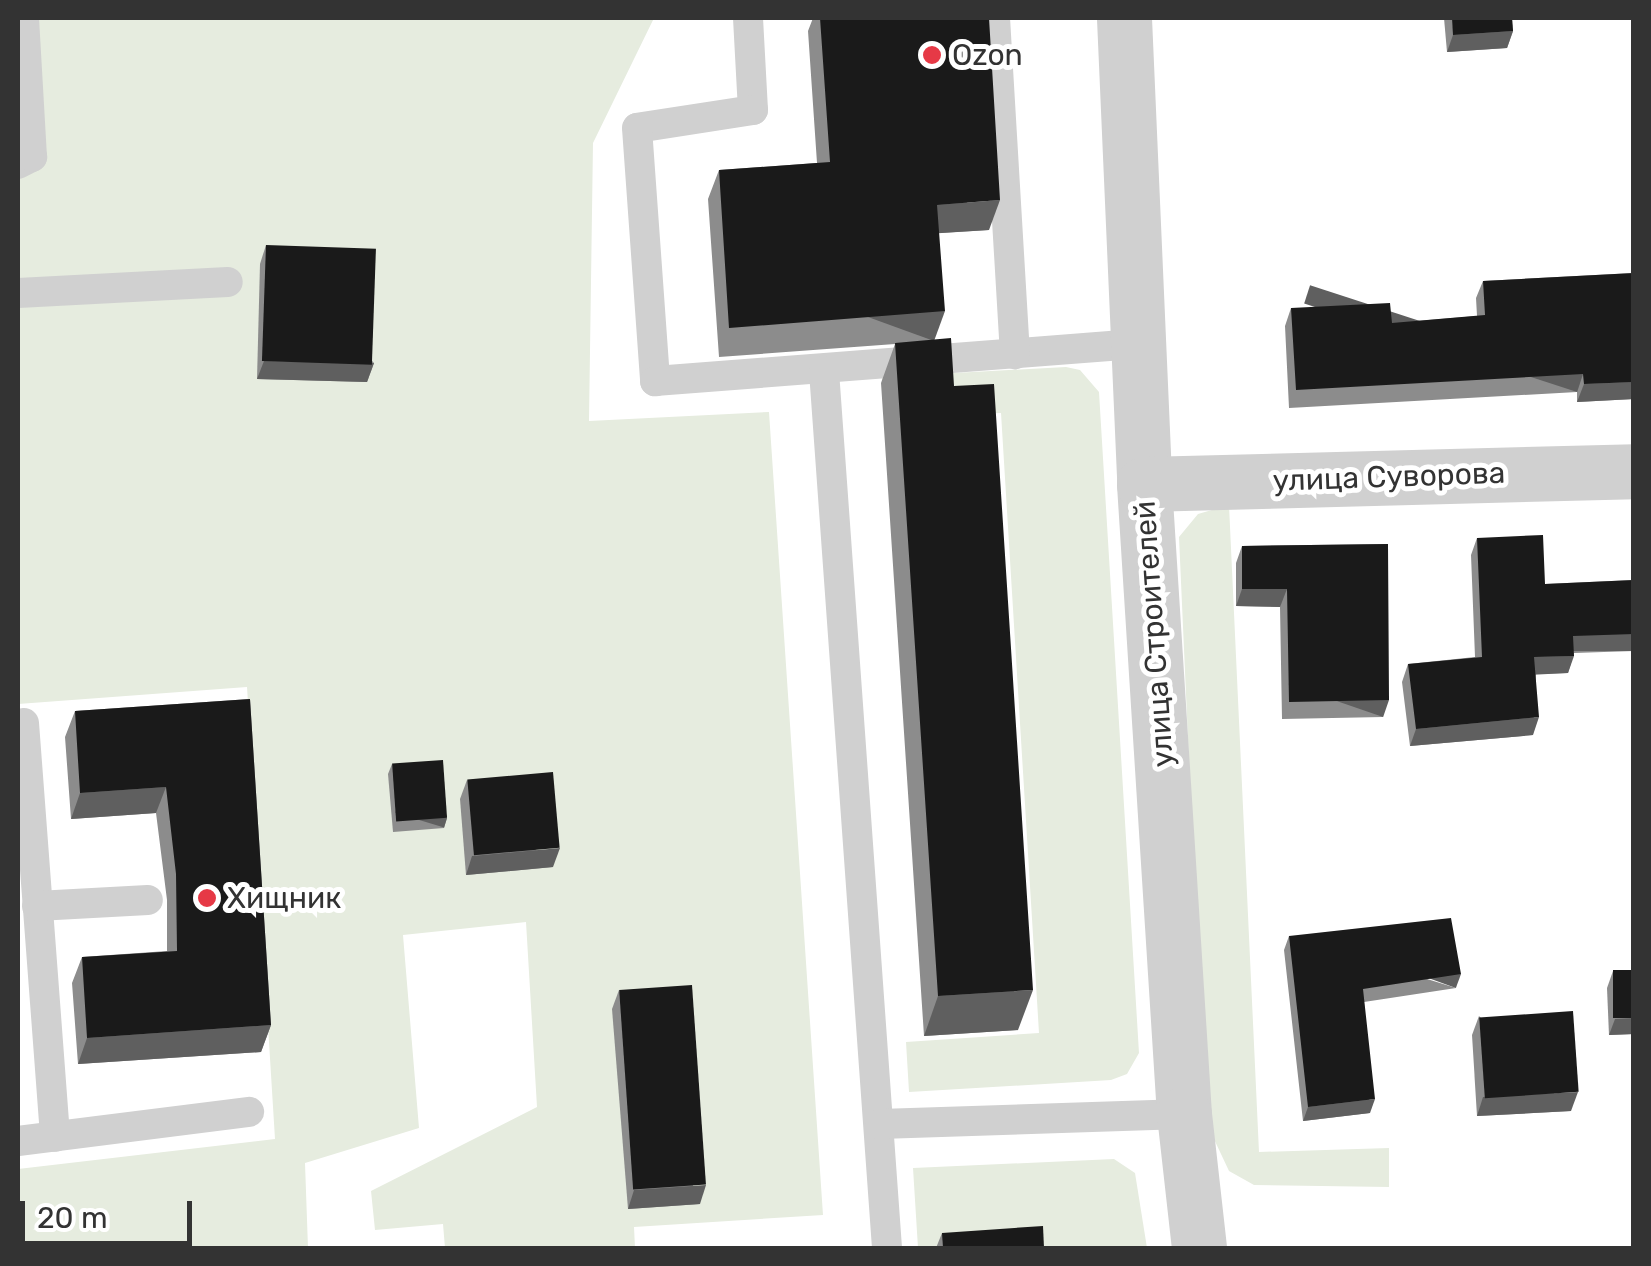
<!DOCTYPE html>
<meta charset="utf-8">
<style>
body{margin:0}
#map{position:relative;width:1651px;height:1266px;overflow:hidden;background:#fff;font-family:Rubik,sans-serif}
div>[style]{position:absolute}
.green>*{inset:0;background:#e6ecdf}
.lane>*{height:30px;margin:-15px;padding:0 15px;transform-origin:15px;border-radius:15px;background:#d0d0d0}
.street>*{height:55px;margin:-27.5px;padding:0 27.5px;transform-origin:27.5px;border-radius:27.5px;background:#d0d0d0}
.wall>*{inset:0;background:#8c8c8c}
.shaded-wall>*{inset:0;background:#5f5f5f;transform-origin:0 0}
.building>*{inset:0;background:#1a1a1a;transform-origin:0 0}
.dots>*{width:28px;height:28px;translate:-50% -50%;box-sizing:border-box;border:5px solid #fff;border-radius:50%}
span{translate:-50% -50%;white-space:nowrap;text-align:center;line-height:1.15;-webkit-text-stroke:10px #fff;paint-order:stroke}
.poi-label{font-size:30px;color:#333}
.left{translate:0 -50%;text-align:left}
.street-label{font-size:30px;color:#333}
.frame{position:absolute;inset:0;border:20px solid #333;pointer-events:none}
.scale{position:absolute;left:20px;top:1201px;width:172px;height:45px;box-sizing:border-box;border:5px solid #333;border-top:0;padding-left:12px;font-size:30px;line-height:35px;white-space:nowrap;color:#333;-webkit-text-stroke:8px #fff;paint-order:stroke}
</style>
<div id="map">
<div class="green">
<div style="clip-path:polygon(18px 18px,654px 18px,593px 143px,589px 421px,769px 412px,823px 1215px,634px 1227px,635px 1248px,445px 1248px,443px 1224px,375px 1230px,371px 1191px,537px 1107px,526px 922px,403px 935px,419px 1128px,305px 1163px,308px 1248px,18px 1248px,18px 1169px,275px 1139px,247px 687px,18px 704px)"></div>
<div style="clip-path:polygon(1066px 367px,1080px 370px,1099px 392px,1139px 1053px,1127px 1074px,1111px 1080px,909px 1092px,906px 1042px,1039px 1033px,1001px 413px,884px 418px,882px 377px)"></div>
<div style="clip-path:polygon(1229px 505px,1259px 1152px,1389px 1148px,1389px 1187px,1254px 1185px,1229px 1171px,1205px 1120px,1179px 537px,1198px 514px)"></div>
<div style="clip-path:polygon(1114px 1159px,1135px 1173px,1147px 1248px,918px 1248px,913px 1168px)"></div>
</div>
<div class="lane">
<div style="left:748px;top:18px;width:92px;rotate:86.9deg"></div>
<div style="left:753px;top:110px;width:117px;rotate:171.2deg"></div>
<div style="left:637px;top:128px;width:254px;rotate:85.9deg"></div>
<div style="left:655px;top:381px;width:485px;rotate:-4.4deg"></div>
<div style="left:995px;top:18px;width:337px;rotate:86.6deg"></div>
<div style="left:18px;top:164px;width:16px;rotate:-27deg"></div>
<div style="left:32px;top:157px;width:139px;rotate:-93.3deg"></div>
<div style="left:18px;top:293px;width:210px;rotate:-3deg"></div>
<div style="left:824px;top:371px;width:879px;rotate:85.89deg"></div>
<div style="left:24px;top:723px;width:415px;rotate:85.7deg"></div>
<div style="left:37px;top:906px;width:111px;rotate:-3.1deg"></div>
<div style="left:880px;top:1124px;width:304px;rotate:-1.9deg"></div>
<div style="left:18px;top:1141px;width:233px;rotate:-7.2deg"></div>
</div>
<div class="street">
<div style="left:1124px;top:18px;width:466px;rotate:87.5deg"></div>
<div style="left:1144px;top:484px;width:631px;rotate:86.37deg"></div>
<div style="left:1184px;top:1114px;width:135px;rotate:83.6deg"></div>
<div style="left:1144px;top:484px;width:490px;rotate:-1.5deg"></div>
</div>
<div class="wall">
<div style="clip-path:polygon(813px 18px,820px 18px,989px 230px,939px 233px,934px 340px,954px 386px,1018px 1030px,924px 1036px,881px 383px,895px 344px,719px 357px,708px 199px,719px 170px,817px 163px,808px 31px)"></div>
<div style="clip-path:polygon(1444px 18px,1512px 18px,1513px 31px,1507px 48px,1447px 52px)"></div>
<div style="clip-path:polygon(266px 245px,374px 363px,367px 382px,257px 379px,260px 264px)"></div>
<div style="clip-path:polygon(1634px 273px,1634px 399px,1577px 402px,1577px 392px,1289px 408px,1285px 326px,1291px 308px,1392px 323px,1477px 316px,1476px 298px,1483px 281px)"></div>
<div style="clip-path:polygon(1477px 538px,1545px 584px,1634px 580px,1634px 651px,1574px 653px,1568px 673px,1536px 674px,1533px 735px,1410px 746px,1402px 682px,1408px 664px,1475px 657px,1471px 555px)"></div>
<div style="clip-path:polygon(1388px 544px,1383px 717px,1282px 719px,1280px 607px,1236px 606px,1236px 563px,1242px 546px)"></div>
<div style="clip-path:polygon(250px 699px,271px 1025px,261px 1052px,78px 1064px,72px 983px,82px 957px,167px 951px,167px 900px,156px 813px,71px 819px,65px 737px,75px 711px)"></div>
<div style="clip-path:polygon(392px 764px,447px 818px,444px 828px,393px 832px,388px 774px)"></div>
<div style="clip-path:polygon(467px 780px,553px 867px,466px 875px,460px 799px)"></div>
<div style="clip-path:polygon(1289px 936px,1456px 988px,1364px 1002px,1370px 1113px,1303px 1121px,1284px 950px)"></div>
<div style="clip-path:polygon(1634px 970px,1634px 1034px,1609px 1035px,1607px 988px,1613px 971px)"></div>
<div style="clip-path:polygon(619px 990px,700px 1204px,628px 1209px,612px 1009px)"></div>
<div style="clip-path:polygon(1479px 1016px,1571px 1111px,1477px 1116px,1472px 1035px)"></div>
<div style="clip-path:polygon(942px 1233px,1044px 1248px,936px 1248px)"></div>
</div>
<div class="shaded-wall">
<div style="clip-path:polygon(1513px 31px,1507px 48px,1447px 52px,1453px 35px)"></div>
<div style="clip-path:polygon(1000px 200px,989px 230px,926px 234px,937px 205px)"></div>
<div style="left:945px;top:311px;width:32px;height:217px;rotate:110deg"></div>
<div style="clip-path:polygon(264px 361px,374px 363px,367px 382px,257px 379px)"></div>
<div style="left:1583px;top:374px;width:19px;height:287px;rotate:108deg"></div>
<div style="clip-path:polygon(1634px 382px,1634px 399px,1577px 402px,1584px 384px)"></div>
<div style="clip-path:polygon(1242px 589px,1287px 589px,1280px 607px,1236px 606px)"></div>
<div style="left:1634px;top:634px;width:17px;height:61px;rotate:90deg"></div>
<div style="clip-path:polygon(1574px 656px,1568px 673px,1528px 675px,1534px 657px)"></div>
<div style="left:1389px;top:700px;width:18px;height:100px;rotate:109deg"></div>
<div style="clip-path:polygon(1539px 717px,1533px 735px,1410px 746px,1416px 729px)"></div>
<div style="clip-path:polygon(166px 787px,156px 813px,71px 819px,80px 793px)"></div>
<div style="left:447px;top:818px;width:10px;height:51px;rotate:107deg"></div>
<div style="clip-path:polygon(560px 848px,553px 867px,466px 875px,472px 856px)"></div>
<div style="left:1461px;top:974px;width:15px;height:99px;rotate:110deg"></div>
<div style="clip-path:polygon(1033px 990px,1018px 1030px,924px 1036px,938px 996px)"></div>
<div style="clip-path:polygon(1634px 1018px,1634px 1034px,1609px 1035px,1615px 1019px)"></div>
<div style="clip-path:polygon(271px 1025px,261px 1052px,78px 1064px,87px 1038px)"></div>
<div style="clip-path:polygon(1578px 1092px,1571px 1111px,1477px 1116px,1483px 1097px)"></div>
<div style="clip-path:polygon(1375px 1099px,1370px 1113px,1303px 1121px,1308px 1107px)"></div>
<div style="clip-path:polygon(706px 1185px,700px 1204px,628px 1209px,634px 1190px)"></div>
</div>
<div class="building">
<div style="clip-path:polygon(820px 18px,989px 18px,1000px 200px,937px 205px,945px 311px,729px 328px,719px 170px,830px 162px)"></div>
<div style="clip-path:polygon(1452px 18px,1512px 18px,1513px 31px,1453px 35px)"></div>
<div style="left:266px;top:245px;width:110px;height:116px;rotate:2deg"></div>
<div style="clip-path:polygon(1634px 273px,1634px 382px,1584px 384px,1583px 374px,1296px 390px,1291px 308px,1390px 303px,1392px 323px,1485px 315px,1483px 281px)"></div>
<div style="clip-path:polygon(951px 338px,954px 386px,994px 384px,1033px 990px,938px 996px,895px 343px)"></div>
<div style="clip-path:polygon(1543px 535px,1545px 584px,1634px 580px,1634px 634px,1573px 636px,1574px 656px,1534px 657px,1539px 717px,1416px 729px,1408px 664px,1482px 657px,1477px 538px)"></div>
<div style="clip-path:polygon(1388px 544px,1389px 700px,1289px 702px,1287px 589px,1242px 589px,1242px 546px)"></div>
<div style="clip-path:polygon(250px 699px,271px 1025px,87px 1038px,82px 957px,177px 951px,176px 874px,166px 787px,80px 793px,75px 711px)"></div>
<div style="left:443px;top:760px;width:58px;height:51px;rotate:86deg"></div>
<div style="left:553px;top:772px;width:76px;height:86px;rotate:85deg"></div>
<div style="clip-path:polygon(1451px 918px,1461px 974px,1363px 989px,1375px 1099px,1308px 1107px,1289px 936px)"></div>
<div style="left:1634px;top:970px;width:48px;height:21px;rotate:90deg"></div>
<div style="left:692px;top:985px;width:200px;height:73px;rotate:86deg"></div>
<div style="left:1573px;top:1011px;width:81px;height:94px;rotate:86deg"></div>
<div style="clip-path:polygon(1043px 1226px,1044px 1248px,943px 1248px,942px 1233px)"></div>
</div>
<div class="dots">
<div style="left:932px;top:55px;background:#e63946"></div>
<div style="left:207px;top:898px;background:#e63946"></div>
</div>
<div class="poi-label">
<span class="left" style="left:952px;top:55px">Ozon</span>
<span class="left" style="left:227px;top:898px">Хищник</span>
</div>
<div class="street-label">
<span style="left:1389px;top:477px;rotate:-2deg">улица Суворова</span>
<span style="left:1154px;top:634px;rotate:-94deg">улица Строителей</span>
</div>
<div class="frame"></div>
<div class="scale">20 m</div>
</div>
